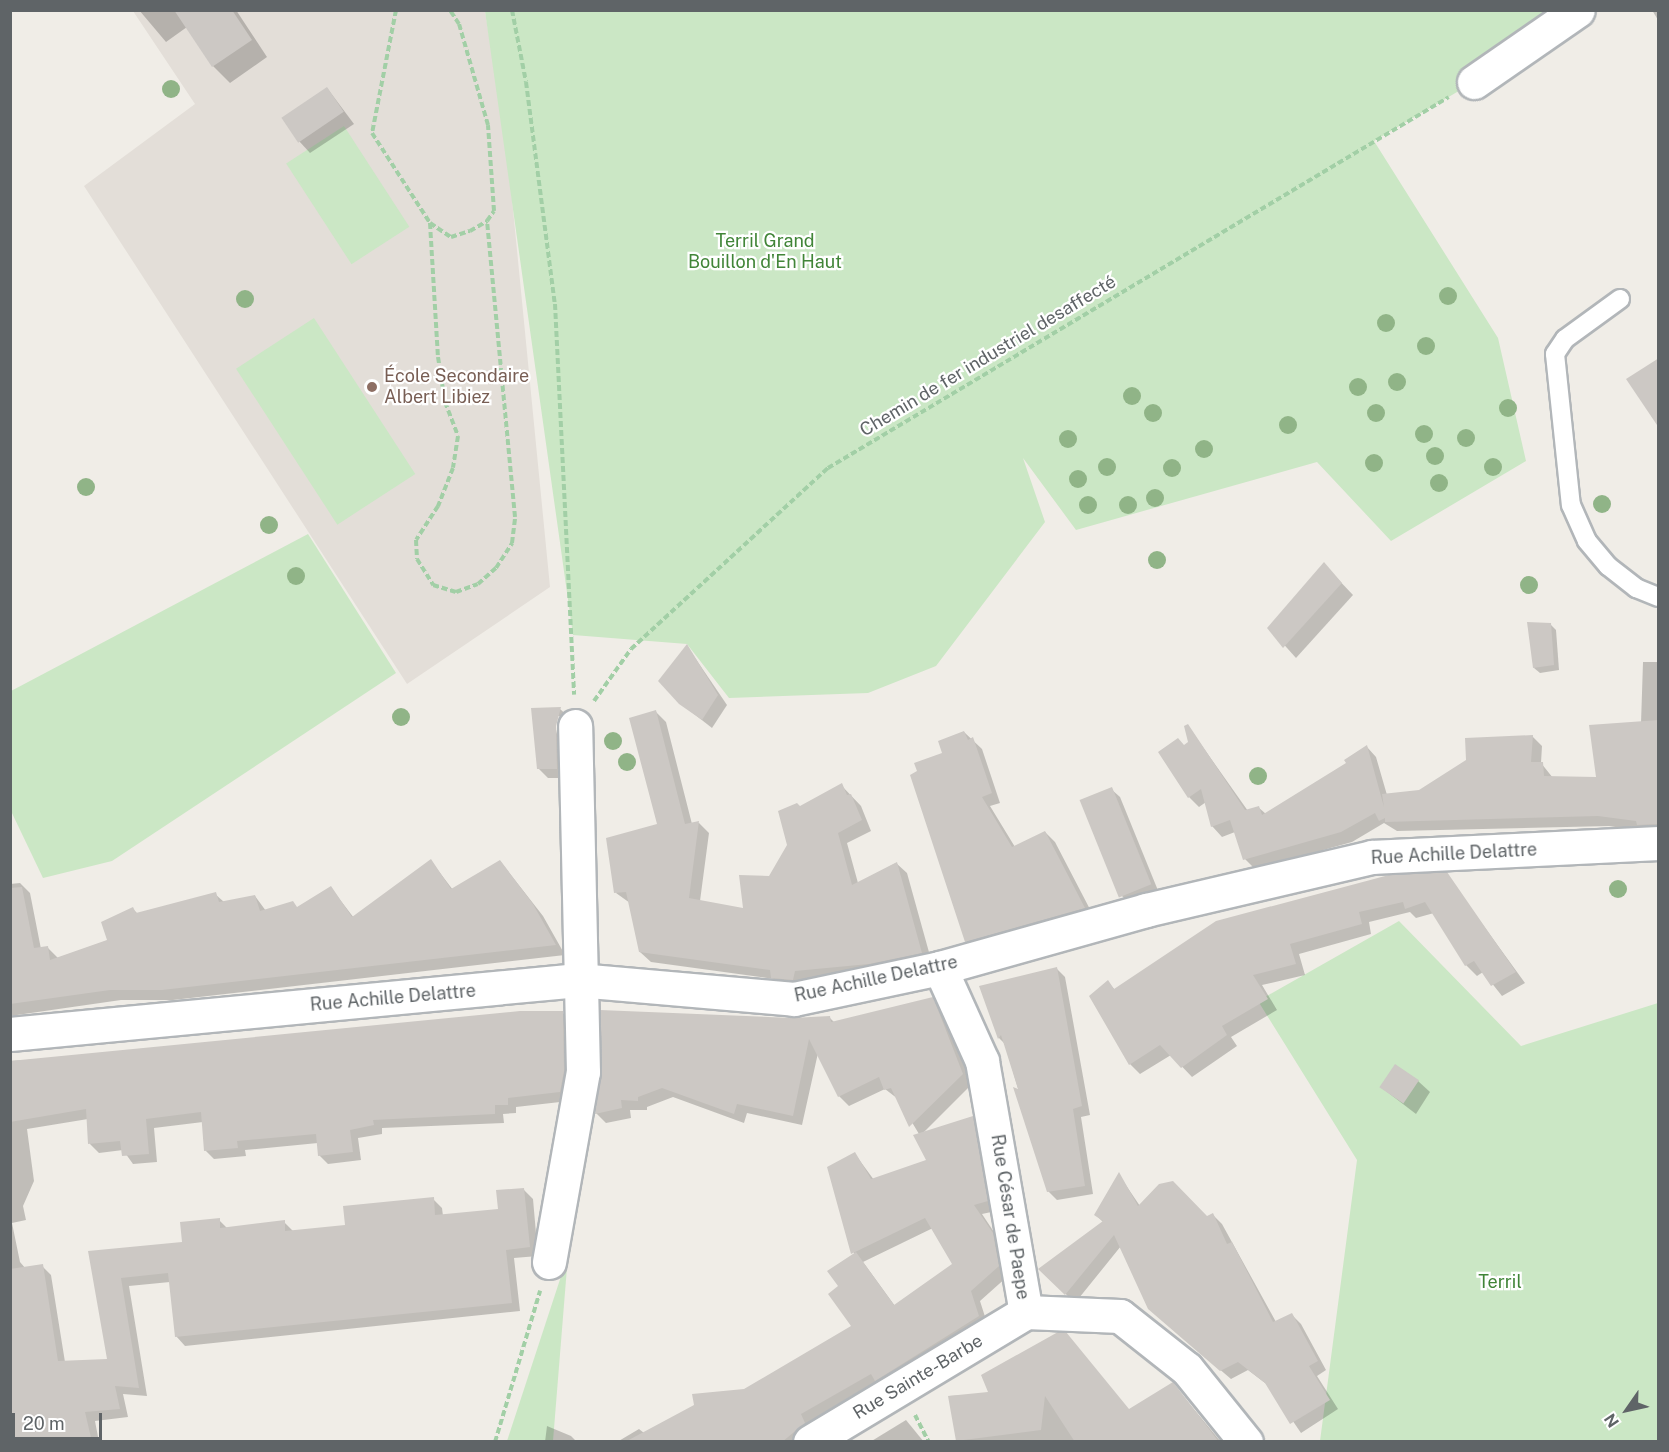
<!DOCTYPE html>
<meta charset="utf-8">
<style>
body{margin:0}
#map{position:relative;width:1669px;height:1452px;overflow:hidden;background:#f0ede7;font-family:"Public Sans",sans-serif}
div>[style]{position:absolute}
.education>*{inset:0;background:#e3ded8}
.green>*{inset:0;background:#cbe7c5;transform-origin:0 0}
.shadow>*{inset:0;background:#0003}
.building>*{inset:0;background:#ccc8c4;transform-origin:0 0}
.path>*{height:4px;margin-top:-2px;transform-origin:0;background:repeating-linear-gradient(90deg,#a2cfa6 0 6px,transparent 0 9px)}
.roads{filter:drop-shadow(2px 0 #b2b6b9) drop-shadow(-2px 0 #b2b6b9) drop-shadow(0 2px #b2b6b9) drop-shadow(0 -2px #b2b6b9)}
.lane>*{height:18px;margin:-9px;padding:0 9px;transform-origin:9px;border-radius:9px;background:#fff}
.street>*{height:33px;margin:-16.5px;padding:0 16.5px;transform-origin:16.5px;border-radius:16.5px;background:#fff}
.trees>*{width:18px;height:18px;margin:-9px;border-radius:50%;background:#90b487}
.dots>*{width:16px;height:16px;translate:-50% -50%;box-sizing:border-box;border:3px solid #fff;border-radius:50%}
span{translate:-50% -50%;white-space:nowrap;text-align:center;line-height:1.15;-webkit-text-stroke:4.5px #fff;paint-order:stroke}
.park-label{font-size:18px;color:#418538}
.street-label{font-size:18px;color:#5f6467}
.education-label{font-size:18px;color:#785e54}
.left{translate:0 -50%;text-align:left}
.frame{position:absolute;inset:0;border:12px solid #5f6467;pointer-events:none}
.north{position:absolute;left:1597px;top:1380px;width:60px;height:60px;-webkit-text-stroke:4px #fff;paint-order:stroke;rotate:236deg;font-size:16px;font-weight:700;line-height:24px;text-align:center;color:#5f6467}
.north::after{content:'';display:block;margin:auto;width:21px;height:27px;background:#5f6467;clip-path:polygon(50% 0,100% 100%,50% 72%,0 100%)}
.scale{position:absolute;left:12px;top:1413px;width:90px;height:27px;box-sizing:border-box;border:3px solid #5f6467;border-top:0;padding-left:8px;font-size:18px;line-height:21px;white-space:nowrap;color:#5f6467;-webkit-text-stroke:4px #fff;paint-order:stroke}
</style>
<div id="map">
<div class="education">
<div style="clip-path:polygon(133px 11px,485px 11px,506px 138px,550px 587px,407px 684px,84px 186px,195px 104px)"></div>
</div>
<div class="green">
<div style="clip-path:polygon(485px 11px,1578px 11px,1474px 82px,1374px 141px,1498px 338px,1526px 461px,1391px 541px,1317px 462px,1076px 530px,1023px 458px,1045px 522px,936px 666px,868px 693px,729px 698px,687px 644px,573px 635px)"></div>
<div style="left:344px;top:126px;width:120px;height:69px;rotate:57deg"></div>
<div style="left:314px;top:318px;width:186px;height:93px;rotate:57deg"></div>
<div style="clip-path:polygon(308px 534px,396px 673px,112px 861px,43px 878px,11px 811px,11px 691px)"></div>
<div style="clip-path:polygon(1399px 921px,1521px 1046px,1658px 1003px,1658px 1441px,1320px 1441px,1357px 1160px,1258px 1001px)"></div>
<div style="clip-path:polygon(568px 1255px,553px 1441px,507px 1441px)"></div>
</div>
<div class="shadow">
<div style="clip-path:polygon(139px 10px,236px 10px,267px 57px,230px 83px,213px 66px,187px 27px,166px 42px)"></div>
<div style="clip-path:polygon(1652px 10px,1658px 10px,1658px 20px)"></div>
<div style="clip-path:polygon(327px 88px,354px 124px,310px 153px,299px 141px)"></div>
<div style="clip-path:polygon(1335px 576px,1353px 595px,1296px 658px,1269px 628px)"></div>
<div style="clip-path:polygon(1550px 624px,1556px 630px,1559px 670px,1540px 673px,1534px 668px)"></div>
<div style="clip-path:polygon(687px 646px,727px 705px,712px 728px,680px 703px)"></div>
<div style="clip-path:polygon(1643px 662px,1658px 662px,1658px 834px,1609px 826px,1397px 831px,1384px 823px,1352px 842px,1255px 869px,1245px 859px,1235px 832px,1222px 837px,1212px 826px,1206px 802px,1199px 807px,1189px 797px,1185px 746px,1190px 743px,1188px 726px,1248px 811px,1258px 807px,1266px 814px,1348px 764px,1367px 747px,1376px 757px,1387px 795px,1419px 791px,1532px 736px,1542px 746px,1541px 763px,1553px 778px,1598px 778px,1641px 723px)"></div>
<div style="clip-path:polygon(evenodd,532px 709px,560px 709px,570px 718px,565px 737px,566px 778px,548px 778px,538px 768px,532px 709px,557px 716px,560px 716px,556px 734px,553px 733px,557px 716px)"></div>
<div style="clip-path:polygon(656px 712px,666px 722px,692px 824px,699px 823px,709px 833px,700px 901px,745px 910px,770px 878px,789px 845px,800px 808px,841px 785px,861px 806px,871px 831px,847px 843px,858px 883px,896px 863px,907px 873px,932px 963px,783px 988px,774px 979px,651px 962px,640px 952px,630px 903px,616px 893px,659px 825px)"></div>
<div style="clip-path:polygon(964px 732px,982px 749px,1000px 803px,990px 806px,1015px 847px,1045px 832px,1055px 842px,1094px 917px,976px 950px,966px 941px,944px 754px)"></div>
<div style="clip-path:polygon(1111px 789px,1120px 797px,1159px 893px,1130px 904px,1121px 895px)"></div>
<div style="clip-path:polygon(431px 861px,453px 890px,500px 861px,543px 916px,565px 955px,173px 1000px,121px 1000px,10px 1016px,10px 884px,20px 883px,30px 893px,41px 949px,48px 948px,58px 958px,109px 940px,133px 909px,138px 914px,215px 894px,224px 902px,255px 896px,266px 911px,298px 908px,331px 888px,354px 918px)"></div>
<div style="clip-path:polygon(1446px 874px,1525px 983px,1502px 996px,1483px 972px,1477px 976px,1466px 965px,1434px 913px,1416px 918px,1410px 912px,1369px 922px,1371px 934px,1299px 954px,1305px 975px,1262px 985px,1277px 1010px,1231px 1037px,1237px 1046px,1192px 1077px,1171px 1055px,1140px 1074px,1130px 1064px,1108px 982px,1115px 990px)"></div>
<div style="clip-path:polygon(1057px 969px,1065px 977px,1090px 1115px,1081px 1117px,1093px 1194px,1057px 1200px,1048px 1191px,1005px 1044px,999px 1038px,981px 987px)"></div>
<div style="clip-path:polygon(evenodd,932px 999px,942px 1009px,972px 1084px,923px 1133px,972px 1117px,982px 1127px,996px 1211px,982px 1214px,1002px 1244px,1008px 1276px,980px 1301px,988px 1326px,802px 1442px,617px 1442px,639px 1429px,644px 1433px,745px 1390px,853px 1327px,840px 1287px,854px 1255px,855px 1154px,874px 1180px,928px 1161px,919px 1134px,898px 1099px,885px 1089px,849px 1106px,839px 1096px,818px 1053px,802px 1125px,747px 1113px,744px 1123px,673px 1097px,647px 1107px,647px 1110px,630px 1110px,631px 1118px,606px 1123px,596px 1113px,603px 1072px,792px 1019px,829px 1017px,835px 1023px,932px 999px,933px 1228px,954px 1264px,895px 1306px,863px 1262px,933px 1228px)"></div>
<div style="clip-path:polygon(562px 1012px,571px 1021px,569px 1101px,516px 1107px,516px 1113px,503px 1114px,504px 1123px,382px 1128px,382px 1134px,358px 1138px,361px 1160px,328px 1164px,319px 1155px,318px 1143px,245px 1150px,246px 1156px,214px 1159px,205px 1150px,203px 1122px,154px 1128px,157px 1162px,133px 1164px,123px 1150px,99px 1153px,90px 1144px,88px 1119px,27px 1129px,34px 1181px,23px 1206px,26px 1220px,12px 1223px,20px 1262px,26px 1269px,42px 1266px,51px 1275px,65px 1362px,109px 1360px,89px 1252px,184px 1243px,219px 1220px,228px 1229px,284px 1222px,293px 1231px,347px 1227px,433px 1199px,442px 1208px,443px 1216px,499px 1211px,524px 1190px,533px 1199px,538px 1256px,514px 1258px,520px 1311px,185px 1346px,176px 1336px,170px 1282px,129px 1286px,147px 1396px,123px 1394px,128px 1417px,95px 1421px,99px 1442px,10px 1442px,10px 1061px,109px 1055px)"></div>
<div style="clip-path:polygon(1418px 1081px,1430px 1092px,1416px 1114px,1382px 1088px)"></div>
<div style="clip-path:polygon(1119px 1175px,1140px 1206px,1207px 1218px,1213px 1215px,1222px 1224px,1276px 1322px,1292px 1315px,1301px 1324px,1326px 1370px,1317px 1376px,1338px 1409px,1301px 1433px,1269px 1386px,1248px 1370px,1231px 1379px,1155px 1314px,1121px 1246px,1075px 1303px,1040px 1269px,1103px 1222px,1096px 1215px)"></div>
<div style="clip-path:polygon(983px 1376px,1130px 1410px,1173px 1384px,1221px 1442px,958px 1442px,949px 1396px,990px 1394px)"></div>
<div style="clip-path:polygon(906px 1420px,924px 1442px,870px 1442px)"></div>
<div style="clip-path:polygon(547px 1426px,571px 1436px,577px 1442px,545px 1442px)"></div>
</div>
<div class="building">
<div style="clip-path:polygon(174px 10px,232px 10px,252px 40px,212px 67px)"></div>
<div style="left:327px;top:87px;width:30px;height:55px;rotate:56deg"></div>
<div style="clip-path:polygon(1659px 358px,1659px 428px,1626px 379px)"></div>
<div style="clip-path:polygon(1324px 562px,1342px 583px,1283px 648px,1267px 628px)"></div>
<div style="clip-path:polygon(1527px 622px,1551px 623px,1554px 665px,1533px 668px)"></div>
<div style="clip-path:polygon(687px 644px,718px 695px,702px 720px,679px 704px,658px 681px)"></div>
<div style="clip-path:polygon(561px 707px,556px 726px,557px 769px,537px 769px,531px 708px)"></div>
<div style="clip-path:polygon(656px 710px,685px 824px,699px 821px,689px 898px,743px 908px,739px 875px,769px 876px,787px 845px,778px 811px,797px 803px,800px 806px,842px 783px,847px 795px,851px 794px,862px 820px,838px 833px,852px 885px,897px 862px,922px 953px,869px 964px,795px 971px,793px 980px,771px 978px,770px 970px,639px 952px,626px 892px,614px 893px,606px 838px,657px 824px,629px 718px)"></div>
<div style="clip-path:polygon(1659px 720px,1659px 824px,1637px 825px,1636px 821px,1598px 816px,1385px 822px,1385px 818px,1379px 821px,1375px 813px,1341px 832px,1243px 860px,1230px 820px,1211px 827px,1201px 789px,1188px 798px,1158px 752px,1178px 738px,1184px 745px,1188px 742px,1184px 726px,1188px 724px,1245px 810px,1259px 806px,1262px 815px,1346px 763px,1344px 760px,1367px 745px,1384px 807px,1382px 794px,1419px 790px,1466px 760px,1465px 738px,1533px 735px,1531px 762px,1543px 762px,1544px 776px,1596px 777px,1589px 725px)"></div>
<div style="clip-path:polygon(964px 731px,968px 740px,973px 737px,992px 793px,982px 797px,1012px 847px,1045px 831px,1085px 908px,965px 942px,910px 775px,917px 771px,914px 763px,942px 753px,938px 741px)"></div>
<div style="left:1112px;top:787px;width:105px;height:35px;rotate:68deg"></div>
<div style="clip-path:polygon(431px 859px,451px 889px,500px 860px,533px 904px,556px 945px,162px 990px,110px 990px,10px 1004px,10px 888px,22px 887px,34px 948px,48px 946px,50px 960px,107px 940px,101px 922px,133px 907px,136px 913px,216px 892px,219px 902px,255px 895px,260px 911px,293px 901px,297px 907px,331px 886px,352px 917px)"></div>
<div style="clip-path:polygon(1447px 872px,1516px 972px,1491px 986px,1474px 961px,1465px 966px,1425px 902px,1405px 909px,1403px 902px,1359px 912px,1362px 924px,1290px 944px,1296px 964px,1253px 975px,1268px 999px,1222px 1026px,1227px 1035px,1181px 1068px,1160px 1045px,1129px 1065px,1089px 996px,1108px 980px,1114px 989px,1216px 921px,1389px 875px)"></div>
<div style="clip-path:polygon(1057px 967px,1082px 1106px,1073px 1109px,1085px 1186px,1047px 1192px,1013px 1087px,1018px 1089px,1001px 1035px,998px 1039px,979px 986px)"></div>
<div style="clip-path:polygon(933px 997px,963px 1074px,909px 1127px,891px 1088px,884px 1090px,879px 1077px,838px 1097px,809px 1039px,793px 1116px,737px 1104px,734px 1114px,662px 1088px,638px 1097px,638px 1101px,621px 1100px,622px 1108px,595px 1114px,602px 1072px,600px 1010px,792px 1018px,830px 1016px,831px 1022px)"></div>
<div style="clip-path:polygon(520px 1011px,563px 1011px,564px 1071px,560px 1092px,508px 1098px,508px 1105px,495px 1105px,495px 1114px,373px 1120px,374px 1125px,350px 1130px,353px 1152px,318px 1156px,316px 1134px,237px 1141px,238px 1148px,204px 1151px,201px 1112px,146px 1119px,149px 1154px,122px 1156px,120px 1141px,88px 1144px,86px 1109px,10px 1122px,10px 1061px)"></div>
<div style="left:1395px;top:1064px;width:29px;height:28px;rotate:34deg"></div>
<div style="clip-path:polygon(973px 1116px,988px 1201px,974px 1205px,993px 1233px,999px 1266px,971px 1291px,979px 1316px,875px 1381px,871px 1374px,801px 1414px,805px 1423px,782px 1442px,625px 1442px,694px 1405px,692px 1394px,744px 1389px,851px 1326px,828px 1294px,838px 1286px,827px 1271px,856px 1252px,894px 1305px,952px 1264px,925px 1218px,851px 1254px,827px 1167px,855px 1152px,871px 1179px,926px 1160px,913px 1135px)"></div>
<div style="clip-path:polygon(1119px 1172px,1138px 1206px,1159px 1184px,1173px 1181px,1207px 1216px,1213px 1213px,1227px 1244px,1232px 1242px,1273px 1322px,1292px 1313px,1318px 1361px,1309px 1366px,1330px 1400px,1290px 1424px,1265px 1383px,1238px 1362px,1220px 1371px,1148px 1309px,1114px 1235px,1065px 1295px,1038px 1269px,1103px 1221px,1094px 1215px)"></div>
<div style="clip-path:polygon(524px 1188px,530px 1247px,506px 1250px,512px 1303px,175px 1337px,168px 1273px,121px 1278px,139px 1388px,115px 1386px,120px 1409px,85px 1412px,92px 1442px,10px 1442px,10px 1269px,43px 1264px,58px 1361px,107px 1359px,88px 1251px,182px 1242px,180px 1222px,220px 1218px,220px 1228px,285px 1220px,285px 1231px,345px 1225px,343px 1206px,434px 1197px,435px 1215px,498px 1209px,496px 1190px)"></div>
<div style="clip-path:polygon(1058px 1332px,1066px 1332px,1129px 1409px,1173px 1382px,1219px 1442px,1075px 1442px,1045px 1396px,1041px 1430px,956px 1441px,948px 1396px,988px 1392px,981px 1375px)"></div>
</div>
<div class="path">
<div style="left:396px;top:10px;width:125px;rotate:101deg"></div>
<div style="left:372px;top:133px;width:107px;rotate:57.2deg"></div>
<div style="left:430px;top:223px;width:25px;rotate:34deg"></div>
<div style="left:451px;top:237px;width:20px;rotate:-18deg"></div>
<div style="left:470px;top:231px;width:20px;rotate:-30deg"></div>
<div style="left:487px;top:221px;width:12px;rotate:-55deg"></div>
<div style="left:494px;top:211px;width:86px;rotate:-94deg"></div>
<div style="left:488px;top:125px;width:105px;rotate:-106deg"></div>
<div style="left:459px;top:24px;width:17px;rotate:-123deg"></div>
<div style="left:512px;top:10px;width:73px;rotate:79deg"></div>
<div style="left:526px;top:82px;width:224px;rotate:82.6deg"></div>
<div style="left:555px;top:304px;width:391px;rotate:87.2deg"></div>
<div style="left:430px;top:223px;width:134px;rotate:86.6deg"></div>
<div style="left:438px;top:357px;width:46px;rotate:81.2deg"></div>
<div style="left:445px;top:402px;width:36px;rotate:69deg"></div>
<div style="left:458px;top:436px;width:32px;rotate:99deg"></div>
<div style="left:453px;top:468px;width:41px;rotate:111.5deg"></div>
<div style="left:438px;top:506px;width:40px;rotate:122.9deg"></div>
<div style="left:416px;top:540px;width:19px;rotate:87deg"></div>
<div style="left:417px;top:559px;width:31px;rotate:58deg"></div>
<div style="left:433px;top:585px;width:24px;rotate:17deg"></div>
<div style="left:456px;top:592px;width:23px;rotate:-20deg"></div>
<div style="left:478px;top:584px;width:24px;rotate:-42deg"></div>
<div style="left:496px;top:568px;width:30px;rotate:-57deg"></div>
<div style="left:512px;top:543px;width:26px;rotate:-83deg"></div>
<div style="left:515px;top:517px;width:297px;rotate:-95.4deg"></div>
<div style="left:594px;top:701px;width:64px;rotate:-54.6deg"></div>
<div style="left:631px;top:649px;width:268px;rotate:-42.6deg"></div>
<div style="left:828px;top:468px;width:723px;rotate:-30.86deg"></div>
<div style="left:915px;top:1415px;width:30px;rotate:63deg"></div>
<div style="left:495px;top:1442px;width:158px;rotate:-73.4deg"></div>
</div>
<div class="roads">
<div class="lane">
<div style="left:1620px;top:299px;width:68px;rotate:144deg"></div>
<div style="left:1565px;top:339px;width:18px;rotate:124deg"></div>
<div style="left:1555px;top:354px;width:152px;rotate:84deg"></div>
<div style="left:1571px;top:505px;width:39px;rotate:66deg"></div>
<div style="left:1587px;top:541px;width:33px;rotate:50deg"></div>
<div style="left:1608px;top:566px;width:36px;rotate:38deg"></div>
<div style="left:1636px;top:588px;width:24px;rotate:22deg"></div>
</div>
<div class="street">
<div style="left:1474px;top:82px;width:126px;rotate:-34.7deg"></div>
<div style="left:940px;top:968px;width:102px;rotate:65.7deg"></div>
<div style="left:982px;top:1061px;width:255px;rotate:80.1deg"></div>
<div style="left:1026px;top:1312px;width:94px;rotate:2.4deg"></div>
<div style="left:1120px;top:1316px;width:85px;rotate:38.3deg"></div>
<div style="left:1187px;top:1369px;width:94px;rotate:51.1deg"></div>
<div style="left:10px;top:1034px;width:571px;rotate:-5.43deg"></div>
<div style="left:578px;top:980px;width:217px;rotate:5deg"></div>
<div style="left:794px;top:999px;width:149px;rotate:-12deg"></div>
<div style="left:940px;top:968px;width:214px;rotate:-15.7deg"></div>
<div style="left:1146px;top:910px;width:232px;rotate:-13.2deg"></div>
<div style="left:1372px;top:857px;width:286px;rotate:-2.8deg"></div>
<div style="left:549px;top:1262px;width:193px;rotate:-79.9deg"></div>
<div style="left:583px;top:1072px;width:346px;rotate:-91.3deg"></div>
<div style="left:810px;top:1442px;width:252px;rotate:-31deg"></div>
</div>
</div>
<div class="trees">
<div style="left:171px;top:89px"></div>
<div style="left:1448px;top:296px"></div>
<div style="left:245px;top:299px"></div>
<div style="left:1386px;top:323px"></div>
<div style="left:1426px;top:346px"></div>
<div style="left:1397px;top:382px"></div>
<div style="left:1358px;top:387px"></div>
<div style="left:1132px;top:396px"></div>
<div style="left:1508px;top:408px"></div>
<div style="left:1153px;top:413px"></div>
<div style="left:1376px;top:413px"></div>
<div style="left:1288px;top:425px"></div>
<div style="left:1424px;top:434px"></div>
<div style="left:1466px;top:438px"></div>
<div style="left:1068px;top:439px"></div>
<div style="left:1204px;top:449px"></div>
<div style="left:1435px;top:456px"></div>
<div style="left:1374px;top:463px"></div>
<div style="left:1107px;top:467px"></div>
<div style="left:1493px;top:467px"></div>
<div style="left:1172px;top:468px"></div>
<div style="left:1078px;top:479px"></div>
<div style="left:1439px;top:483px"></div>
<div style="left:86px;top:487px"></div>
<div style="left:1155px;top:498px"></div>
<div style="left:1602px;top:504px"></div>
<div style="left:1088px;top:505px"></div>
<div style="left:1128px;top:505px"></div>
<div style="left:269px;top:525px"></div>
<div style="left:1157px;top:560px"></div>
<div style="left:296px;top:576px"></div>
<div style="left:1529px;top:585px"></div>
<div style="left:401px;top:717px"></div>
<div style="left:613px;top:741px"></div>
<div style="left:627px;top:762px"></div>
<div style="left:1258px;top:776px"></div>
<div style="left:1618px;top:889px"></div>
</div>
<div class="dots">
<div style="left:372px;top:387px;background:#8d6e63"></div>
</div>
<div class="park-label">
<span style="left:765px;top:252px">Terril Grand<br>Bouillon d'En Haut</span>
<span style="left:1500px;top:1282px">Terril</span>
</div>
<div class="street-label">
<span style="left:988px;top:356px;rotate:-31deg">Chemin de fer industriel desaffecté</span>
<span style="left:1454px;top:854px;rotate:-3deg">Rue Achille Delattre</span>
<span style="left:876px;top:979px;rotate:-12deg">Rue Achille Delattre</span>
<span style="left:393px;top:998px;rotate:-5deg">Rue Achille Delattre</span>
<span style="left:1010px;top:1217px;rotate:81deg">Rue César de Paepe</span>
<span style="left:918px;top:1377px;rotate:-31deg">Rue Sainte-Barbe</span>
</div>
<div class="education-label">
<span class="left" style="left:384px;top:387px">École Secondaire<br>Albert Libiez</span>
</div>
<div class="frame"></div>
<div class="north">N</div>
<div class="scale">20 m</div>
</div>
